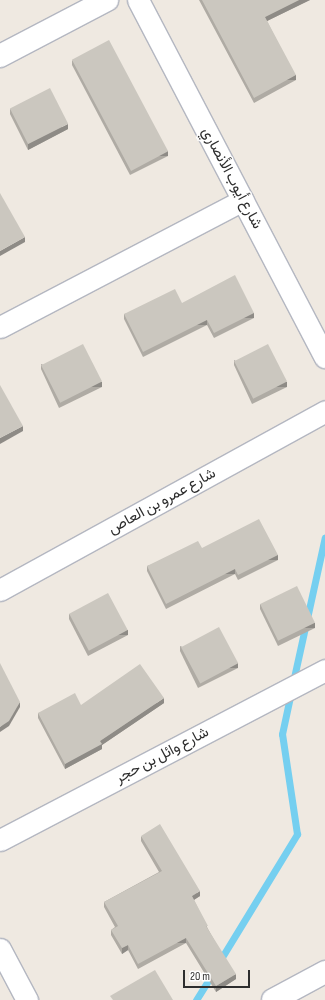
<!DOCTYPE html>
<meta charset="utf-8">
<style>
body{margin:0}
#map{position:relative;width:325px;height:1000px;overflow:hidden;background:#efe9e1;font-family:"Sofia Sans Condensed",Vazirmatn,sans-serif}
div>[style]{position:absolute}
.stream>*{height:7px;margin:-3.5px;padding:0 3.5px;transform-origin:3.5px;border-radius:3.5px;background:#75cff0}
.roads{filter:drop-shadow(1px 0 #b4b7c1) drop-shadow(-1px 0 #b4b7c1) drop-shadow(0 1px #b4b7c1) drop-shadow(0 -1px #b4b7c1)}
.street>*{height:21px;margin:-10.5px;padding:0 10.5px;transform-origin:10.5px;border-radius:10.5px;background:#fff}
.secondary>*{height:22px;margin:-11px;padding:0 11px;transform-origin:11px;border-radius:11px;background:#fff}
.wall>*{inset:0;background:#afaba4}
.shaded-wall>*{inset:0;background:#8e8b86;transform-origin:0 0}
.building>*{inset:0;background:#cbc7bf;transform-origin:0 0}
span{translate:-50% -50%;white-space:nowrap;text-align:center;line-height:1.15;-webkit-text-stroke:3px #fff;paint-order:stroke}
.street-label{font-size:15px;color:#2e2e2e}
.scale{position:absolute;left:183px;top:970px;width:67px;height:18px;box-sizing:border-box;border:2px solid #2e2e2e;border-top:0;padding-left:5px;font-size:12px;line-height:14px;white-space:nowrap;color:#2e2e2e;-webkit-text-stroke:3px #fff;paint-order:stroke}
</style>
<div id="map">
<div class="stream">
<div style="left:293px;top:682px;width:148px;rotate:-77.6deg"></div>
<div style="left:219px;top:962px;width:150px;rotate:-58.6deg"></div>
<div style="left:297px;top:834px;width:101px;rotate:-98.5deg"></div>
<div style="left:282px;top:734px;width:43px;rotate:-77.9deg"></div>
<div style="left:196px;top:1000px;width:32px;rotate:-58deg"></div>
</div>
<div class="roads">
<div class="street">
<div style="left:138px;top:0;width:403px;rotate:62.4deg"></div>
<div style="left:0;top:327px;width:274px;rotate:-27.6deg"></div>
<div style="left:0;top:590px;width:371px;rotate:-28.8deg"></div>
<div style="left:0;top:840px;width:367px;rotate:-27.6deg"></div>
<div style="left:0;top:949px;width:58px;rotate:62.1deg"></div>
</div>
<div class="secondary">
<div style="left:0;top:56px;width:121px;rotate:-27.6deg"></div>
<div style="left:273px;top:1000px;width:59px;rotate:-28.3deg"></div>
</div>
</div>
<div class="wall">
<div style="clip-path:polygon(199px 0,310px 0,267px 21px,296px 80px,254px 103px)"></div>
<div style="clip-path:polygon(72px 60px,168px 156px,130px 175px,72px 65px)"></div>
<div style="clip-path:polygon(10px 109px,68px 129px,28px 150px,10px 114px)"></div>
<div style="clip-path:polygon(182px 303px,254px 318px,214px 338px,207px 325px,143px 357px,124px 319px,124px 314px)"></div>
<div style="clip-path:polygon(234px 360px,287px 387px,252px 404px,234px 365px)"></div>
<div style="clip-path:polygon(41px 364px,102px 387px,59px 408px,41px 369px)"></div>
<div style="clip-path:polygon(202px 548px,278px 560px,238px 580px,235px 574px,166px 609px,147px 571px,147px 566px)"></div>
<div style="clip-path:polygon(260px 604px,315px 628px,278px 646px,260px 609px)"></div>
<div style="clip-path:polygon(69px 614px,128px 635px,88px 656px,69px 619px)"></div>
<div style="clip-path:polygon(180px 646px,238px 668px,198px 688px,180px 651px)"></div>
<div style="clip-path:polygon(164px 703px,102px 745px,102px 749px,65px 769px,38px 718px,38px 713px,81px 705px)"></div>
<div style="clip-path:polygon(141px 836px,200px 896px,194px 900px,208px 929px,236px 979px,216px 992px,186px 943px,138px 969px,128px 950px,122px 954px,111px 935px,111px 930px,115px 927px,104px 907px,104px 902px,159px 872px,141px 841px)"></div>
</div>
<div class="shaded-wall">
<div style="clip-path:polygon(299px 0,310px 0,265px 22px,265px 17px)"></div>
<div style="left:296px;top:75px;width:5px;height:48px;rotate:90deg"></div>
<div style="clip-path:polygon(68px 124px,68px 129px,28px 150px,28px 144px)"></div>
<div style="left:168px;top:151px;width:5px;height:42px;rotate:90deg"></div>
<div style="clip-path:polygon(25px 237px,25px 242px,0 256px,0 251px)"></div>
<div style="left:254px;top:313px;width:5px;height:45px;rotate:90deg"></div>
<div style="left:207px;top:320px;width:5px;height:72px;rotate:90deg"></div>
<div style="left:102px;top:382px;width:5px;height:48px;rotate:90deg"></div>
<div style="left:287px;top:382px;width:5px;height:39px;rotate:90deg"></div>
<div style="clip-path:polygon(23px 426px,23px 431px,0 444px,0 438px)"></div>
<div style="left:278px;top:555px;width:5px;height:45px;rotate:90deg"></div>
<div style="left:235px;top:569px;width:5px;height:77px;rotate:90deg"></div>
<div style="left:315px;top:623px;width:5px;height:41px;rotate:90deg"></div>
<div style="left:128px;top:630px;width:5px;height:45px;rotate:90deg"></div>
<div style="left:238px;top:663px;width:5px;height:45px;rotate:90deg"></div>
<div style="clip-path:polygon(164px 698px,164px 703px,102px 745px,102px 749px,65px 769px,65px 764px,100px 741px)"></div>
<div style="clip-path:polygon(20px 702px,20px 707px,9px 726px,0 732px,0 727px)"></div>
<div style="clip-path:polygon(200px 891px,200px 896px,192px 901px,192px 896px)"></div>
<div style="left:186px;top:938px;width:5px;height:55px;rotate:90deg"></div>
<div style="clip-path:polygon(128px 945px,128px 950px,122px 954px,122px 948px)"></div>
<div style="clip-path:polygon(236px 974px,236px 979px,216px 992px,216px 986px)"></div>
</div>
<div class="building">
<div style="clip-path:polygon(202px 0,299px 0,265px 17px,296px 75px,254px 98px)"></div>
<div style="left:109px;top:40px;width:126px;height:42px;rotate:62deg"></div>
<div style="left:50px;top:88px;width:40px;height:45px;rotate:63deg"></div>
<div style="clip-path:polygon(0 193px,25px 237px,0 251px)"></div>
<div style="clip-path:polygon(235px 275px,254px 313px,214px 333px,207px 320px,143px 352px,124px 314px,175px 289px,182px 303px)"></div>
<div style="left:83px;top:344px;width:42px;height:47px;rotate:63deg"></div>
<div style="left:268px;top:344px;width:42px;height:38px;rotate:63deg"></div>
<div style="clip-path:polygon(0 385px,23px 426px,0 438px)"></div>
<div style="clip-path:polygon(259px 519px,278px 555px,238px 575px,235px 569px,166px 604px,147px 566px,198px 541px,202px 548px)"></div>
<div style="left:297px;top:586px;width:41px;height:41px;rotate:64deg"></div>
<div style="left:108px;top:593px;width:42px;height:44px;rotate:62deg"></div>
<div style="left:219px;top:627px;width:41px;height:43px;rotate:62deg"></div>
<div style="clip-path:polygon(0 663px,20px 702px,9px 721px,0 727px)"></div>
<div style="clip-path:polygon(140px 664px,164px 698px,100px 741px,102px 744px,65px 764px,38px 713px,75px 693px,81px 705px)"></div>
<div style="clip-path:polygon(160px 824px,200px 891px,192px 896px,208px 926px,206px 926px,236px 974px,216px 986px,186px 938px,138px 964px,128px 945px,122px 948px,111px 930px,118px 926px,104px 902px,162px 871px,141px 836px)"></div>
<div style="clip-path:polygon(155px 970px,173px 1000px,113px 1000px,110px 996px)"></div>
</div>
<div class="street-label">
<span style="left:232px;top:178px;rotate:62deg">شارع أيوب الأنصاري</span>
<span style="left:162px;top:501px;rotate:-29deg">شارع عمرو بن العاص</span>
<span style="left:162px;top:755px;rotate:-28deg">شارع وائل بن حجر</span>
</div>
<div class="scale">20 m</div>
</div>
